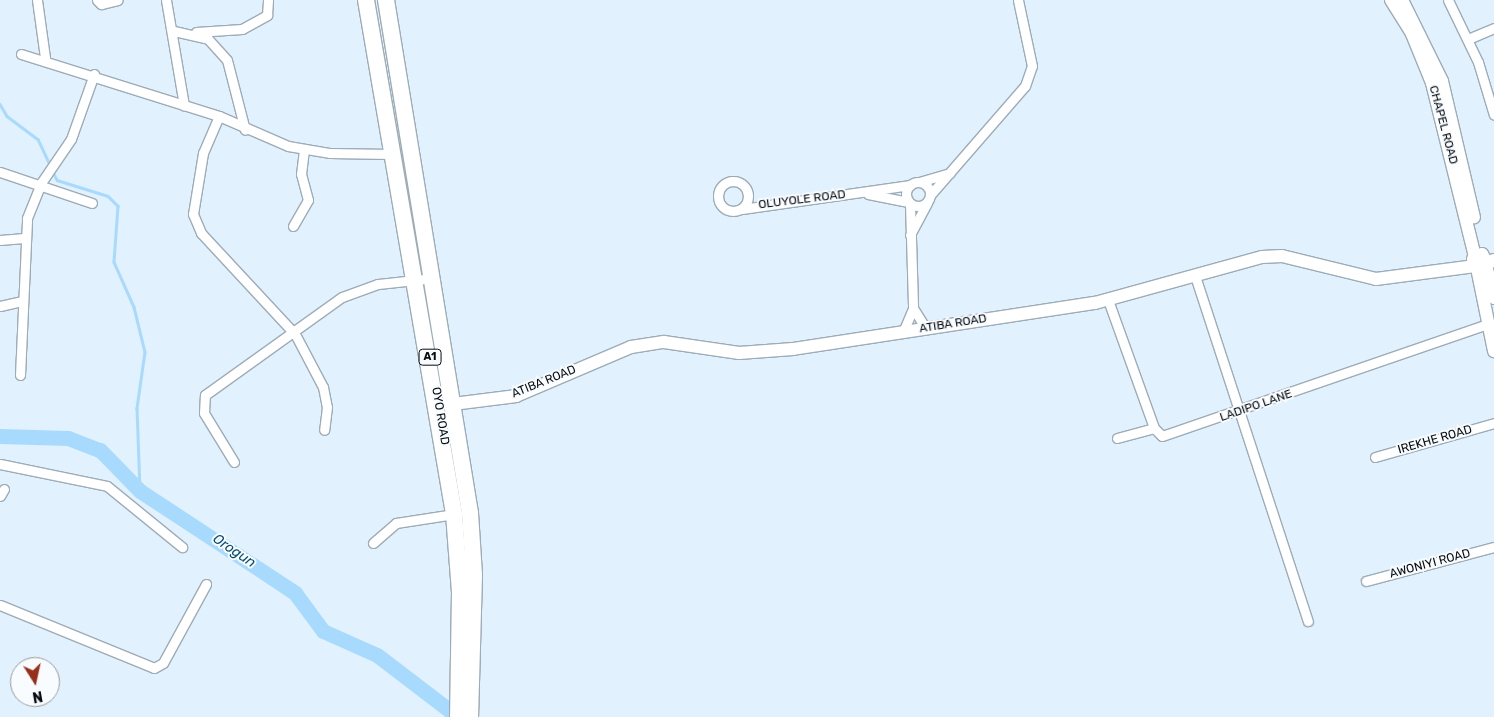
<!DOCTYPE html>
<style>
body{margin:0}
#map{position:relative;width:1494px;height:717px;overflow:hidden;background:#e1f1fd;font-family:Rubik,sans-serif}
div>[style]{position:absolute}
.stream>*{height:2.5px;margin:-1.25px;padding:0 1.25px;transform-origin:1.25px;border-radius:1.25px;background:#a8dafd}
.river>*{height:15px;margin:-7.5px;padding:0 7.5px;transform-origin:7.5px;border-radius:7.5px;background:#a8dafd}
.roads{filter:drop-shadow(1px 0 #9dacb7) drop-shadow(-1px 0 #9dacb7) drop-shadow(0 1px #9dacb7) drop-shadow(0 -1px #9dacb7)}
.street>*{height:9px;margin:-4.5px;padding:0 4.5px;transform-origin:4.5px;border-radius:4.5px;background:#fff}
.street>.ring{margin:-4.5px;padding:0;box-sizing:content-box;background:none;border:9px solid #fff;border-radius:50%}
.secondary>*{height:12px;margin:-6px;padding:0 6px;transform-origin:6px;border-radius:6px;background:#fff}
.highway>*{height:16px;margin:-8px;padding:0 8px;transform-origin:8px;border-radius:8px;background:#fff}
span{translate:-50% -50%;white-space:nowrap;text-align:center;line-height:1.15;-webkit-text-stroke:4px #f9fcff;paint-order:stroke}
.shield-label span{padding:1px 4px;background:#f9fcff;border:1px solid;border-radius:4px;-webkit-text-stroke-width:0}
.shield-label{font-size:11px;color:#070c10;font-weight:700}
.street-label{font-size:12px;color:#070c10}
.water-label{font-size:14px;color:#064f74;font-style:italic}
.north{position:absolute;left:10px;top:657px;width:50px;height:50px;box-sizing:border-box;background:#f9fcff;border:1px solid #989c9f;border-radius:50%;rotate:170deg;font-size:14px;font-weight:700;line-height:20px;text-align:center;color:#070c10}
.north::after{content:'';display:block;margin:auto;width:18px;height:22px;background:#982f1a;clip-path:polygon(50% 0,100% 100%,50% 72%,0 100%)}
</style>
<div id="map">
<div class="stream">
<div style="left:0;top:104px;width:14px;rotate:60deg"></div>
<div style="left:7px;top:116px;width:39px;rotate:37deg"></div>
<div style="left:38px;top:139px;width:29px;rotate:65deg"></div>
<div style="left:52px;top:170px;width:11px;rotate:63deg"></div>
<div style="left:57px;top:180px;width:53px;rotate:17.4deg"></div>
<div style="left:108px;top:196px;width:14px;rotate:45deg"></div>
<div style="left:118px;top:206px;width:56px;rotate:94.1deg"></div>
<div style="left:114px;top:262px;width:49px;rotate:66deg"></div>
<div style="left:134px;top:307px;width:46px;rotate:76.3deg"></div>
<div style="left:145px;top:352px;width:57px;rotate:98.1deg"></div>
<div style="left:137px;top:408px;width:83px;rotate:87.9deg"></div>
</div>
<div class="river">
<div style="left:0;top:436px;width:68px;rotate:1.7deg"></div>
<div style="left:68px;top:438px;width:34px;rotate:21deg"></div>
<div style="left:100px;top:450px;width:57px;rotate:45.7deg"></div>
<div style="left:140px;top:491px;width:186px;rotate:33.3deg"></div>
<div style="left:295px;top:593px;width:47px;rotate:53.6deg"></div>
<div style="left:323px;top:631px;width:59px;rotate:24deg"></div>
<div style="left:377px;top:655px;width:91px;rotate:37.4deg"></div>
</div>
<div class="roads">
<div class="street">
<div style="left:37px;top:0;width:59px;rotate:82.1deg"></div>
<div style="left:97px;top:0;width:6px;rotate:45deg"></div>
<div style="left:101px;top:4px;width:17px;rotate:-13deg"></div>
<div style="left:166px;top:0;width:107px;rotate:80.3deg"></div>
<div style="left:1448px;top:0;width:69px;rotate:64.2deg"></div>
<div style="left:1478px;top:62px;width:55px;rotate:73.2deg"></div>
<div style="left:174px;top:31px;width:35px;rotate:13deg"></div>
<div style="left:208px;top:39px;width:28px;rotate:48deg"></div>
<div style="left:227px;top:60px;width:72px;rotate:75.6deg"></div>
<div style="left:196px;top:32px;width:46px;rotate:-3.7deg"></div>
<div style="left:242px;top:29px;width:29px;rotate:-29deg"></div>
<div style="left:267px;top:15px;width:15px;rotate:-86deg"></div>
<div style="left:1468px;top:39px;width:28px;rotate:-23deg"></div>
<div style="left:21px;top:54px;width:207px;rotate:17.4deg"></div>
<div style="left:219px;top:116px;width:75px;rotate:23.5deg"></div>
<div style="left:288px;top:146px;width:43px;rotate:9.5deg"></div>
<div style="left:330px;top:153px;width:62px;rotate:0.9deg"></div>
<div style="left:219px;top:116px;width:40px;rotate:113.4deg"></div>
<div style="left:203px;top:153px;width:62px;rotate:99.3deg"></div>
<div style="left:193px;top:214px;width:21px;rotate:67deg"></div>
<div style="left:201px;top:233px;width:138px;rotate:47.1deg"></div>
<div style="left:295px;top:334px;width:60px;rotate:62.2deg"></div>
<div style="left:323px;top:387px;width:20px;rotate:79deg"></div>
<div style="left:327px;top:407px;width:23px;rotate:97deg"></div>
<div style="left:0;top:172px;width:97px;rotate:18.6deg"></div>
<div class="ring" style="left:718px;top:181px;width:21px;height:21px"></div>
<div class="ring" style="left:906px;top:182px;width:15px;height:15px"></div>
<div style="left:919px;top:182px;width:32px;rotate:-16deg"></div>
<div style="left:868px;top:194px;width:41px;rotate:11.3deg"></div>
<div style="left:931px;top:194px;width:143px;rotate:-49deg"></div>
<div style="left:1025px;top:86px;width:21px;rotate:-71deg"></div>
<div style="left:1032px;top:66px;width:67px;rotate:-102deg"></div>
<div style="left:910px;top:204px;width:104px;rotate:88.3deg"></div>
<div style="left:913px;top:308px;width:25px;rotate:58deg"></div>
<div style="left:742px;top:209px;width:170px;rotate:-8.1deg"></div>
<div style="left:293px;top:226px;width:30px;rotate:-60deg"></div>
<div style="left:308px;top:200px;width:27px;rotate:-105deg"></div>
<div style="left:301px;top:174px;width:25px;rotate:-83deg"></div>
<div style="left:910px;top:235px;width:36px;rotate:-62deg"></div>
<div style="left:0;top:240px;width:24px;rotate:-5deg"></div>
<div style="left:1196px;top:279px;width:360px;rotate:71.9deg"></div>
<div style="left:1108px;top:300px;width:136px;rotate:70.2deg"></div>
<div style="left:1154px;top:428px;width:11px;rotate:45deg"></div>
<div style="left:1162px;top:436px;width:345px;rotate:-19deg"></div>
<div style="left:0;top:306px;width:23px;rotate:-13deg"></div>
<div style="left:903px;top:332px;width:26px;rotate:-67deg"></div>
<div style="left:20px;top:375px;width:157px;rotate:-87.4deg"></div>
<div style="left:27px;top:218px;width:38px;rotate:-68deg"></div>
<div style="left:41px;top:183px;width:53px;rotate:-55.7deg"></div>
<div style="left:71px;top:139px;width:69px;rotate:-70.5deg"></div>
<div style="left:1117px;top:438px;width:38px;rotate:-15deg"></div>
<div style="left:1375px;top:457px;width:124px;rotate:-15.9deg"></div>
<div style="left:234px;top:462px;width:57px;rotate:-121.5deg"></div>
<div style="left:204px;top:413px;width:18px;rotate:-87deg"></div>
<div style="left:205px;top:395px;width:168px;rotate:-35.6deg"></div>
<div style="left:342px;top:297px;width:38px;rotate:-20deg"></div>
<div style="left:378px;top:284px;width:56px;rotate:-6.1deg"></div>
<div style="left:0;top:464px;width:109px;rotate:11.6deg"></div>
<div style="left:107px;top:486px;width:97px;rotate:39.1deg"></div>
<div style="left:0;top:496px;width:8px;rotate:-60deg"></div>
<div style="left:373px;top:543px;width:30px;rotate:-41deg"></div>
<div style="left:396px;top:523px;width:59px;rotate:-8.8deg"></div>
<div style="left:1366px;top:581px;width:132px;rotate:-14.9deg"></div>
<div style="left:0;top:605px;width:166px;rotate:22.2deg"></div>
<div style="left:154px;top:668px;width:10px;rotate:-29deg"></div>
<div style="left:163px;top:663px;width:90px;rotate:-61.4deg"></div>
</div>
<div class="secondary">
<div style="left:1391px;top:0;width:40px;rotate:58deg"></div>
<div style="left:1412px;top:34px;width:53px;rotate:67.8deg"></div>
<div style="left:1432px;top:83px;width:179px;rotate:76.1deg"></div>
<div style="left:1402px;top:0;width:90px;rotate:63.7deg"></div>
<div style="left:1442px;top:81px;width:140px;rotate:76.8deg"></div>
<div style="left:1487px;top:263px;width:10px;rotate:-119deg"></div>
<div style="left:1482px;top:254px;width:10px;rotate:151deg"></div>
<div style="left:1473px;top:259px;width:11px;rotate:52deg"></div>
<div style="left:1480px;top:268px;width:16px;rotate:-30deg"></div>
<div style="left:1486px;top:265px;width:34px;rotate:76deg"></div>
<div style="left:1477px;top:268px;width:85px;rotate:78.4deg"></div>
<div style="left:453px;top:404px;width:64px;rotate:-7.2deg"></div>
<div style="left:516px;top:396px;width:125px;rotate:-23.1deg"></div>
<div style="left:631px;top:347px;width:33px;rotate:-9deg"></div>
<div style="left:664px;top:342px;width:76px;rotate:8.3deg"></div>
<div style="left:739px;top:353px;width:54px;rotate:-4.2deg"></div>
<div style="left:793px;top:349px;width:305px;rotate:-8.7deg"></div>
<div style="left:1095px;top:303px;width:173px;rotate:-15.4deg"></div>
<div style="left:1262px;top:257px;width:20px;rotate:-3deg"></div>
<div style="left:1282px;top:256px;width:97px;rotate:13.7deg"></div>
<div style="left:1376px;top:279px;width:100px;rotate:-7.5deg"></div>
</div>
<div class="highway">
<div style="left:366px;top:0;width:521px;rotate:80.28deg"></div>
<div style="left:454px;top:514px;width:78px;rotate:85.6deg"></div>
<div style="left:460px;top:592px;width:125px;rotate:90.9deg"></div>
<div style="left:386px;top:0;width:520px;rotate:80.7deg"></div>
<div style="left:470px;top:513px;width:62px;rotate:86.3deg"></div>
<div style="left:474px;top:575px;width:142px;rotate:91.6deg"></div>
</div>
</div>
<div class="shield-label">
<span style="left:430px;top:357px">A1</span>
</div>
<div class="street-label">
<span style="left:1443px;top:125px;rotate:75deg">CHAPEL ROAD</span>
<span style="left:802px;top:200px;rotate:-7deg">OLUYOLE ROAD</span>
<span style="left:953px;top:324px;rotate:-9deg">ATIBA ROAD</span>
<span style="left:544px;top:382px;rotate:-22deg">ATIBA ROAD</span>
<span style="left:1256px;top:406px;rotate:-19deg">LADIPO LANE</span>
<span style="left:440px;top:416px;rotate:81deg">OYO ROAD</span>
<span style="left:1435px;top:440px;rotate:-16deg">IREKHE ROAD</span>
<span style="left:1430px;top:564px;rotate:-15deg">AWONIYI ROAD</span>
</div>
<div class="water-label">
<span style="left:234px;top:551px;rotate:34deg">Orogun</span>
</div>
<div class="north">N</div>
</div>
